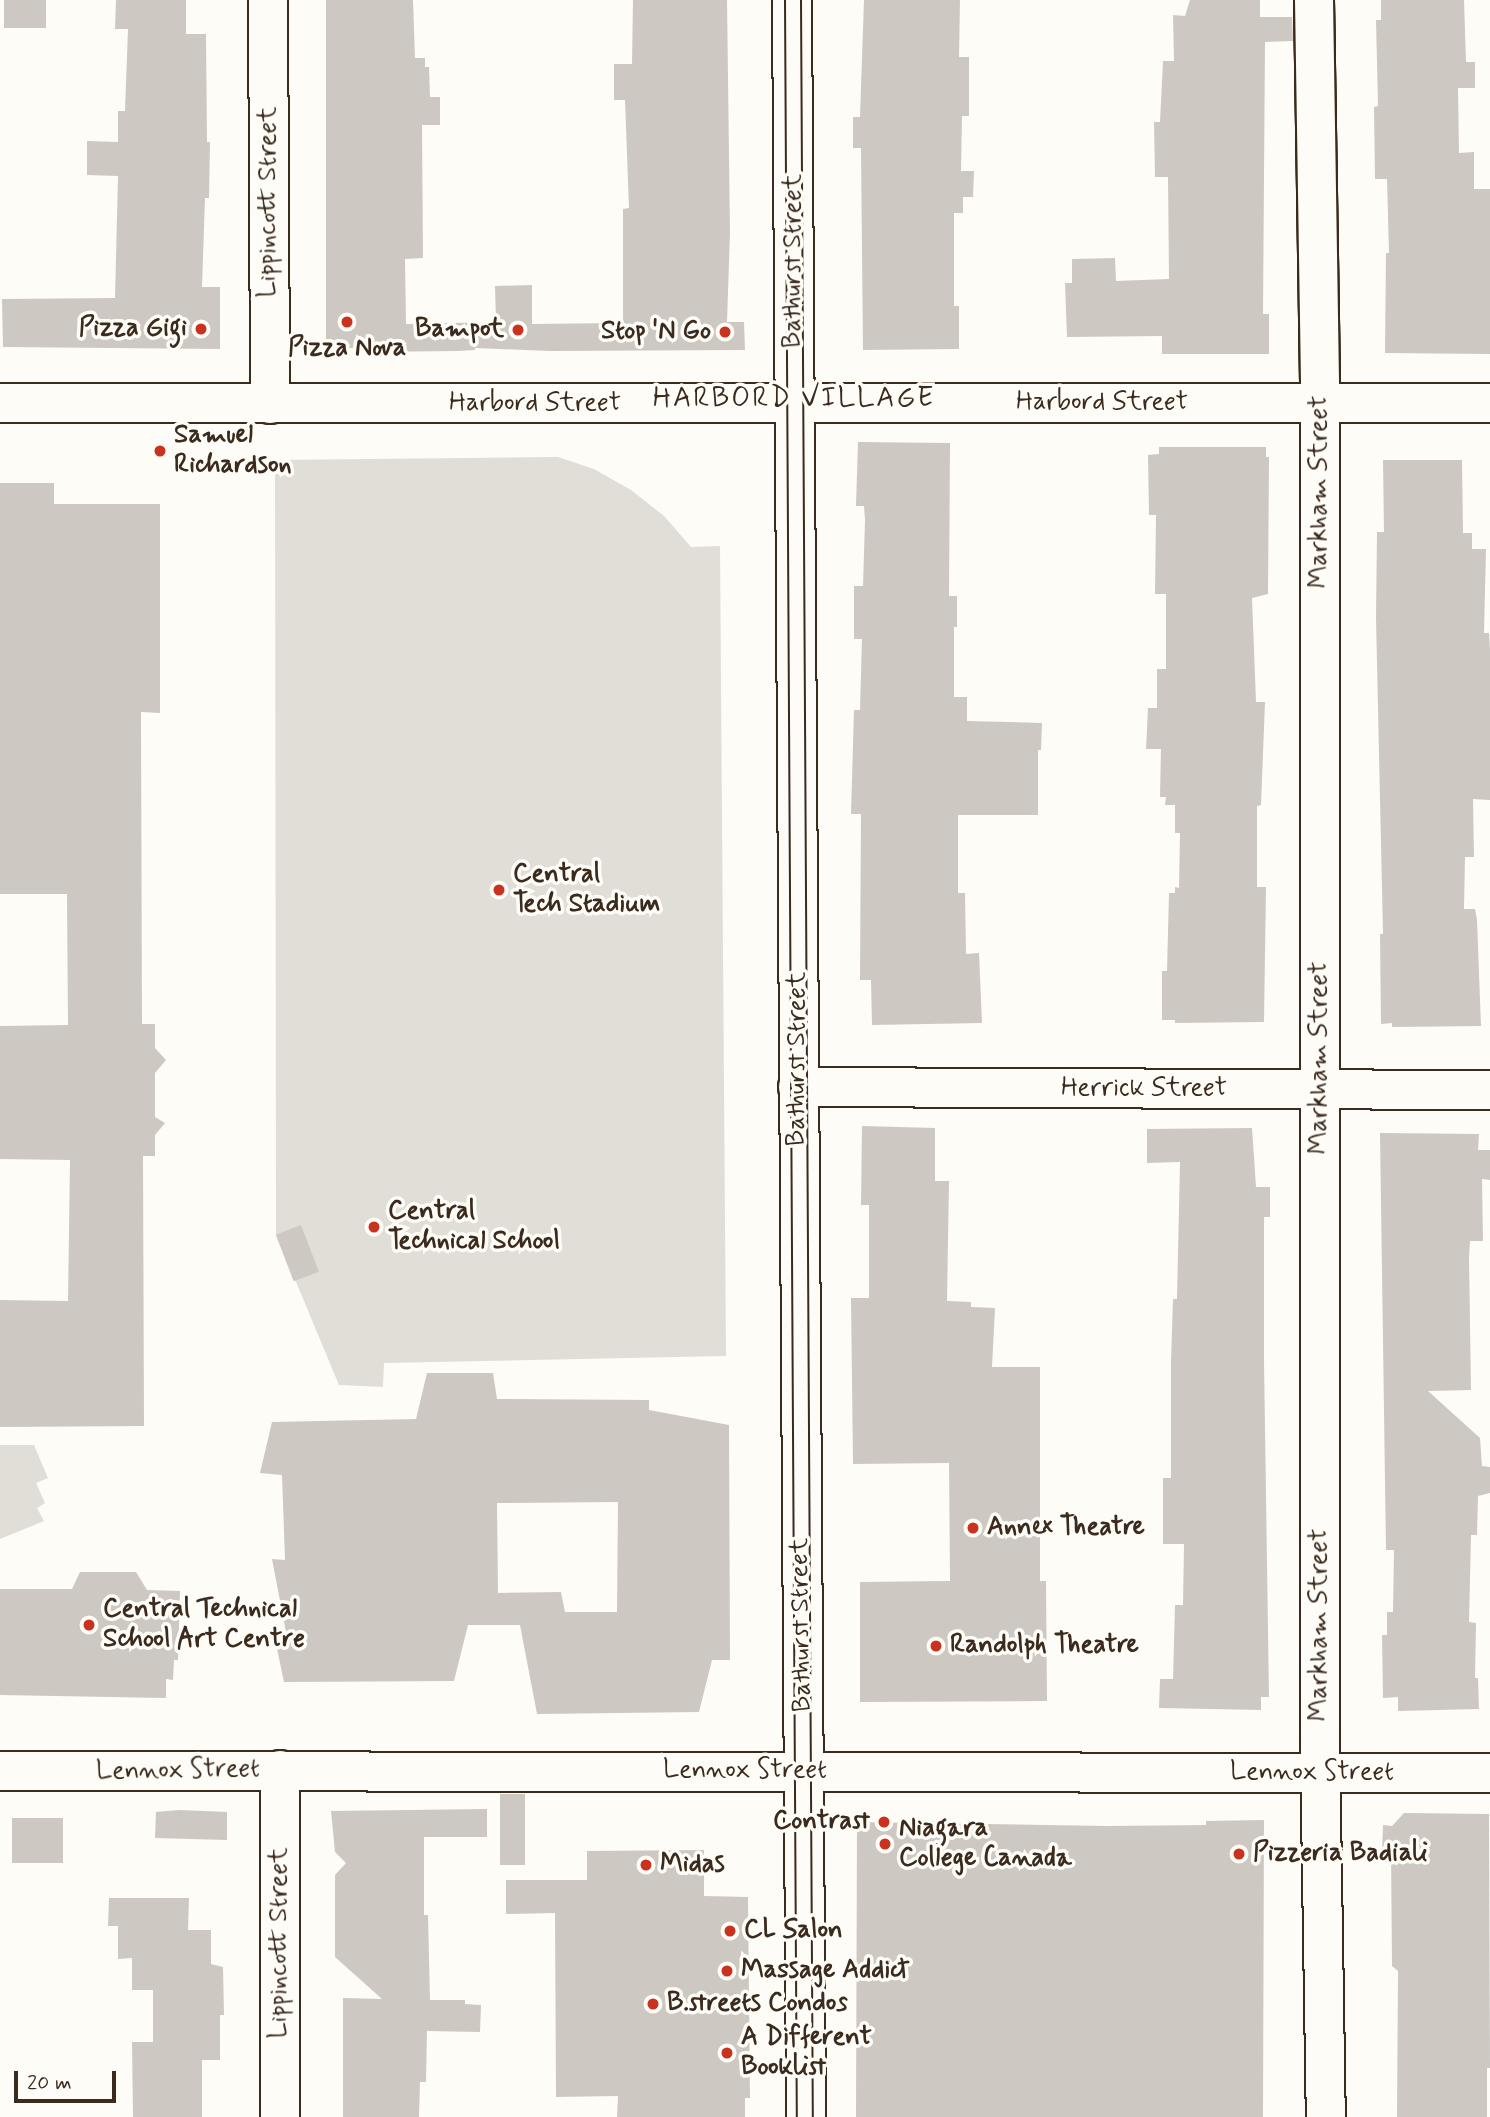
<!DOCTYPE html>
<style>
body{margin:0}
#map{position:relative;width:1490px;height:2117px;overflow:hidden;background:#fdfcf7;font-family:Mynerve,sans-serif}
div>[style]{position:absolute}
.green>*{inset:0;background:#e1ded7}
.building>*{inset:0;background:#cdc8c2;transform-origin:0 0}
.roads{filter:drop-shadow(2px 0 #3b2a1e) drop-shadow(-2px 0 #3b2a1e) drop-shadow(0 2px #3b2a1e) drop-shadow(0 -2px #3b2a1e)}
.minor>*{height:38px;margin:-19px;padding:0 19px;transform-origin:19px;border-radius:19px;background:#fdfcf7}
.tertiary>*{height:38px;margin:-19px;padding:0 19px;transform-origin:19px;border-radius:19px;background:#fdfcf7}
.secondary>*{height:38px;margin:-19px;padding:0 19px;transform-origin:19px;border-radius:19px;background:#fdfcf7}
.tram>*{height:2px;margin:-1px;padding:0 1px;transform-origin:1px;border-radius:1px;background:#3b2a1e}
.dots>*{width:19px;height:19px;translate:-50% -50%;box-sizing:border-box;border:4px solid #fdfcf7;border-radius:50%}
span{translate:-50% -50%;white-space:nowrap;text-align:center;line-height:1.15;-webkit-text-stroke:7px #fdfcf7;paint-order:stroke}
.street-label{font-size:26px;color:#3b2a1e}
.poi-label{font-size:26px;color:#3b2a1e;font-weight:700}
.right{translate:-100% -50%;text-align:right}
.left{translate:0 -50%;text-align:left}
.neighbourhood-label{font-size:28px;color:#3b2a1e;letter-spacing:2px}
.scale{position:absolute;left:14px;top:2071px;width:102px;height:32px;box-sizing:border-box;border:4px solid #3b2a1e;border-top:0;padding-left:9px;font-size:21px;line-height:24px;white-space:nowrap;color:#3b2a1e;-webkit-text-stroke:5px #fdfcf7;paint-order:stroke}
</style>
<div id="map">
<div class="green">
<div style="clip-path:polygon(558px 457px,594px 469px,631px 490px,664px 516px,691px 547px,720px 546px,726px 1356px,384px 1363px,383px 1387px,339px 1385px,276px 1234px,275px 460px)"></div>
<div style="clip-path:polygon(0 1445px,34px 1445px,48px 1478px,36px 1483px,45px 1503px,37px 1508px,44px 1521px,0 1539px)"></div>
</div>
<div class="building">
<div style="left:4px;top:0;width:42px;height:28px"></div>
<div style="clip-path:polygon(116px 0,186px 0,186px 34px,206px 34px,207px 142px,210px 142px,209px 198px,205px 198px,202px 287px,220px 287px,220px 349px,3px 347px,2px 299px,115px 298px,118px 176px,87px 175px,87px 141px,118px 142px,118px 111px,125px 111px,128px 29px,115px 29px)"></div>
<div style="clip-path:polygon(326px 0,413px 0,415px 58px,425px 58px,425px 67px,429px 67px,430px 97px,440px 97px,440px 125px,422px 125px,423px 258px,405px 259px,406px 324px,496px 322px,495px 286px,532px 285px,532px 324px,623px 323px,623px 209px,629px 208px,625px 100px,614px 100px,614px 64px,632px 64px,633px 0,727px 0,730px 233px,727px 322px,744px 322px,745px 350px,550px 351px,475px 348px,475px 350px,458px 351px,370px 352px,370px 348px,326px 348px)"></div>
<div style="clip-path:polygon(864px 0,960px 0,959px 57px,969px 57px,969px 116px,962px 116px,961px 171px,974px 171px,973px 197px,963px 197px,963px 213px,954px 213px,954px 306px,959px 306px,959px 349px,863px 350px,861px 148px,853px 148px,853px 117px,860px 117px)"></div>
<div style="clip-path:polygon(1190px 0,1260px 0,1260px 17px,1292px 17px,1293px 41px,1265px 42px,1263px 314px,1269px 314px,1269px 354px,1162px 354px,1162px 336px,1067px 337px,1065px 283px,1072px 283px,1072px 259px,1115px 258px,1116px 281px,1169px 279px,1168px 177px,1155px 177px,1154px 122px,1160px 122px,1163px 61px,1174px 61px,1173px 15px,1185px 16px)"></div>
<div style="clip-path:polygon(1381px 0,1464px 0,1466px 62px,1475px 62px,1475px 88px,1458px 88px,1459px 153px,1474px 152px,1474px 189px,1490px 189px,1490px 354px,1385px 353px,1386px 253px,1389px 253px,1387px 179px,1375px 179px,1374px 107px,1378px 106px,1376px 20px,1381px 20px)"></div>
<div style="clip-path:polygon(858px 442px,950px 443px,949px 596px,957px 596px,957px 627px,954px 627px,954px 697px,967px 697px,967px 721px,1042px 723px,1041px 750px,1038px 750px,1038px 815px,958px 815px,958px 893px,965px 893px,966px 954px,979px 953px,982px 1023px,872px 1025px,871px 980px,860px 980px,861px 814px,851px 814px,854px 710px,860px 710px,862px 639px,854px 639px,854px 586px,863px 586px,865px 520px,864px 506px,856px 506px)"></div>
<div style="clip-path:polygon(1159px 447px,1266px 447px,1266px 457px,1269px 457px,1268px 594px,1252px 598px,1256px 702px,1265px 702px,1261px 805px,1257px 806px,1257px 887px,1266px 887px,1264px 1022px,1175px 1023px,1175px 1020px,1162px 1020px,1162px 971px,1167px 971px,1169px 893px,1175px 893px,1175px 887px,1179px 888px,1180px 833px,1175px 833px,1175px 805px,1165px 805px,1166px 797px,1160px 797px,1161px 749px,1146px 749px,1148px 708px,1157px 708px,1157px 669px,1166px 669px,1166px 594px,1155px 594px,1156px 515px,1149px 515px,1148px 455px,1159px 454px)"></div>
<div style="clip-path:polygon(1383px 460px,1462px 460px,1463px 533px,1472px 533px,1472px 549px,1486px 549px,1484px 633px,1489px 633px,1490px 649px,1490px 800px,1473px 799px,1474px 857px,1465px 857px,1464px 909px,1475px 909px,1477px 920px,1481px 1026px,1392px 1027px,1392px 1023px,1381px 1024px,1380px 934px,1383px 934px,1376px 618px,1377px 532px,1384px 532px)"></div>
<div style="clip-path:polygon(0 483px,54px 483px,54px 504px,160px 504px,160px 713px,141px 712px,142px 1024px,155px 1024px,155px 1048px,166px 1060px,155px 1073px,155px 1117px,165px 1123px,155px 1135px,155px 1156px,143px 1156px,144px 1426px,0 1427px,0 1300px,68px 1301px,70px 1160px,0 1159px,0 1026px,68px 1025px,67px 894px,0 894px)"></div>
<div style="clip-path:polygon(862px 1126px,935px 1128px,935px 1181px,949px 1181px,947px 1301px,971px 1302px,971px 1307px,995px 1308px,992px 1367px,1040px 1367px,1040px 1581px,1046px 1581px,1047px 1701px,860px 1702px,860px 1582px,950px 1581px,949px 1463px,853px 1464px,851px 1298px,869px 1298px,869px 1205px,861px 1205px)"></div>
<div style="clip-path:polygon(1252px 1128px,1256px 1187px,1270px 1187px,1270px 1217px,1264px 1217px,1264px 1360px,1269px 1697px,1261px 1697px,1261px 1710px,1159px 1708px,1160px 1679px,1173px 1679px,1175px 1605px,1183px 1605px,1184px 1544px,1163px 1544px,1163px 1478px,1171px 1478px,1171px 1362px,1173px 1299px,1177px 1299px,1180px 1162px,1147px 1163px,1147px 1129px)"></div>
<div style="clip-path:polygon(1380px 1133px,1479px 1134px,1478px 1150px,1490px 1150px,1490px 1180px,1482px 1179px,1483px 1241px,1470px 1241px,1469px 1257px,1471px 1390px,1428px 1391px,1480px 1438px,1482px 1466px,1490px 1467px,1490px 1493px,1478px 1496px,1477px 1535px,1471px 1535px,1469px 1622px,1476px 1623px,1475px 1678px,1478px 1678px,1479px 1709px,1398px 1711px,1398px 1697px,1383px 1698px,1382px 1635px,1387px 1635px,1387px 1612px,1393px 1612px,1394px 1550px,1386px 1550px)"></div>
<div style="left:301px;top:1225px;width:50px;height:27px;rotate:69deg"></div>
<div style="clip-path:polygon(evenodd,427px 1373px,493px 1373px,497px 1399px,649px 1400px,649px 1410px,729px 1425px,730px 1660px,712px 1660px,699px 1712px,537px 1714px,520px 1625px,468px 1625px,454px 1681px,284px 1682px,273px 1630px,286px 1632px,272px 1559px,285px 1560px,282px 1475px,260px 1473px,272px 1422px,416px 1419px,427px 1373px,618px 1502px,617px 1612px,565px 1612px,561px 1592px,498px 1593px,497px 1503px,618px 1502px)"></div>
<div style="clip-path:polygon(80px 1572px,136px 1572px,147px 1590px,180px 1591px,178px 1660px,174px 1660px,173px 1680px,166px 1679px,166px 1698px,0 1695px,0 1589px,72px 1589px)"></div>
<div style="left:500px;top:1794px;width:25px;height:71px"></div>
<div style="clip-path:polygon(487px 1809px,487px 1837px,424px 1837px,424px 1915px,428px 1915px,430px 2000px,465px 2000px,465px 2004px,481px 2005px,480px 2032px,427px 2031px,426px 2082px,420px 2082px,419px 2117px,343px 2117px,343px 1998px,382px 1999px,335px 1957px,335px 1875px,346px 1863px,335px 1852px,331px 1811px)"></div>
<div style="clip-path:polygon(179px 1810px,227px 1812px,227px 1840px,155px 1838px,156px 1812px)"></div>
<div style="clip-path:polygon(1404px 1813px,1489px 1814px,1490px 2068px,1487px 2068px,1487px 2117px,1397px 2117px,1398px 1971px,1392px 1966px,1391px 1852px,1382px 1852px,1383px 1825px,1392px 1826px)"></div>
<div style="left:63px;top:1818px;width:45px;height:51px;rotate:90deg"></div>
<div style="clip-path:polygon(1264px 1820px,1263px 2117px,856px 2117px,857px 1822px,1107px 1826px,1206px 1825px,1206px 1821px)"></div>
<div style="clip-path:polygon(704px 1850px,704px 1896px,748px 1897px,750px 2098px,745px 2098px,745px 2117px,617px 2117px,618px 2096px,556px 2097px,555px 1913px,506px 1914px,506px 1880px,587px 1880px,587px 1851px)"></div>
<div style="clip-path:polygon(109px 1898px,189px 1898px,188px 1930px,211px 1930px,211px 1964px,223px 1967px,224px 2015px,220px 2015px,220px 2060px,202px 2060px,202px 2117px,133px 2117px,132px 2042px,153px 2042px,153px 1990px,132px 1990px,132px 1958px,118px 1959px,118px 1926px,108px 1926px)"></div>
</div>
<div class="roads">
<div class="minor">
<div style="left:268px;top:0;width:404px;rotate:89.7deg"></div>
<div style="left:1314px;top:0;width:403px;rotate:89.1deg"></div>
<div style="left:1320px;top:403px;width:1343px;rotate:90deg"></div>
<div style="left:1320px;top:1746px;width:371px;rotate:89.1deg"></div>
<div style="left:798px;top:1087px;width:692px;rotate:0.25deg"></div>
<div style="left:0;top:1771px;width:1490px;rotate:0.08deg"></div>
<div style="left:280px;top:2117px;width:347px;rotate:-90deg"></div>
</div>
<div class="tertiary">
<div style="left:0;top:403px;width:1490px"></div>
</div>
<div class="secondary">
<div style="left:792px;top:0;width:2117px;rotate:89.62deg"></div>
</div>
</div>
<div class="tram">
<div style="left:785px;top:0;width:2117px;rotate:89.68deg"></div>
<div style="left:801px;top:0;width:2117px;rotate:89.68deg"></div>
</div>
<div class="dots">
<div style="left:347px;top:322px;background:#c8321e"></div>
<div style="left:201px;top:329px;background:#c8321e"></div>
<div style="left:518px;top:330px;background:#c8321e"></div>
<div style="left:725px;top:332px;background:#c8321e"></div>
<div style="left:160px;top:451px;background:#c8321e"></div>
<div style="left:499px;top:890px;background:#c8321e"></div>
<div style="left:374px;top:1227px;background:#c8321e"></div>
<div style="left:973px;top:1528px;background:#c8321e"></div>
<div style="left:89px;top:1625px;background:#c8321e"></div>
<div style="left:936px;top:1646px;background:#c8321e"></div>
<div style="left:884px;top:1822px;background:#c8321e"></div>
<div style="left:885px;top:1844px;background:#c8321e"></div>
<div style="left:1239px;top:1854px;background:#c8321e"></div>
<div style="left:646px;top:1865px;background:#c8321e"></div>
<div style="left:730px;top:1931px;background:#c8321e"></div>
<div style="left:727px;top:1971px;background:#c8321e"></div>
<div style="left:653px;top:2004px;background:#c8321e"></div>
<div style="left:727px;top:2053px;background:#c8321e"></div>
</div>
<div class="street-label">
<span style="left:269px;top:202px;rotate:-90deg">Lippincott Street</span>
<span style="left:794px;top:261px;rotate:-90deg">Bathurst Street</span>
<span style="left:1102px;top:403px">Harbord Street</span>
<span style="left:535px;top:404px">Harbord Street</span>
<span style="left:1320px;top:492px;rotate:-90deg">Markham Street</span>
<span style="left:1320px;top:1058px;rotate:-90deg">Markham Street</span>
<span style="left:798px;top:1059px;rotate:-90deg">Bathurst Street</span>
<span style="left:1144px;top:1089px">Herrick Street</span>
<span style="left:802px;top:1625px;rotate:-91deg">Bathurst Street</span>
<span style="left:1320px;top:1625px;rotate:-90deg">Markham Street</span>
<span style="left:178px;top:1771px;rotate:-1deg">Lennox Street</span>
<span style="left:745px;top:1771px">Lennox Street</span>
<span style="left:1312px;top:1773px">Lennox Street</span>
<span style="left:280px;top:1943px;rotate:-90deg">Lippincott Street</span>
</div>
<div class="poi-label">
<span class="right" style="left:187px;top:329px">Pizza Gigi</span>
<span class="right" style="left:504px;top:330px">Bampot</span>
<span class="right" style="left:711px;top:332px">Stop 'N Go</span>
<span style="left:347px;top:349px">Pizza Nova</span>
<span class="left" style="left:174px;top:451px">Samuel<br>Richardson</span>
<span class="left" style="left:513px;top:890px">Central<br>Tech Stadium</span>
<span class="left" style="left:388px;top:1227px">Central<br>Technical School</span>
<span class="left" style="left:987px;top:1528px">Annex Theatre</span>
<span class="left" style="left:103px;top:1625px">Central Technical<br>School Art Centre</span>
<span class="left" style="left:950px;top:1646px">Randolph Theatre</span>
<span class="right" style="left:870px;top:1822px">Contrast</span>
<span class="left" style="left:899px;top:1844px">Niagara<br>College Canada</span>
<span class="left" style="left:1253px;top:1854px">Pizzeria Badiali</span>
<span class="left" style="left:660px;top:1865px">Midas</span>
<span class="left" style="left:744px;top:1931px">CL Salon</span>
<span class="left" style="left:741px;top:1971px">Massage Addict</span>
<span class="left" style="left:667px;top:2004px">B.streets Condos</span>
<span class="left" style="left:741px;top:2053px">A Different<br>Booklist</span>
</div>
<div class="neighbourhood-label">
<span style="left:794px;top:399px">HARBORD VILLAGE</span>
</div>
<div class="scale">20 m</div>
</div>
